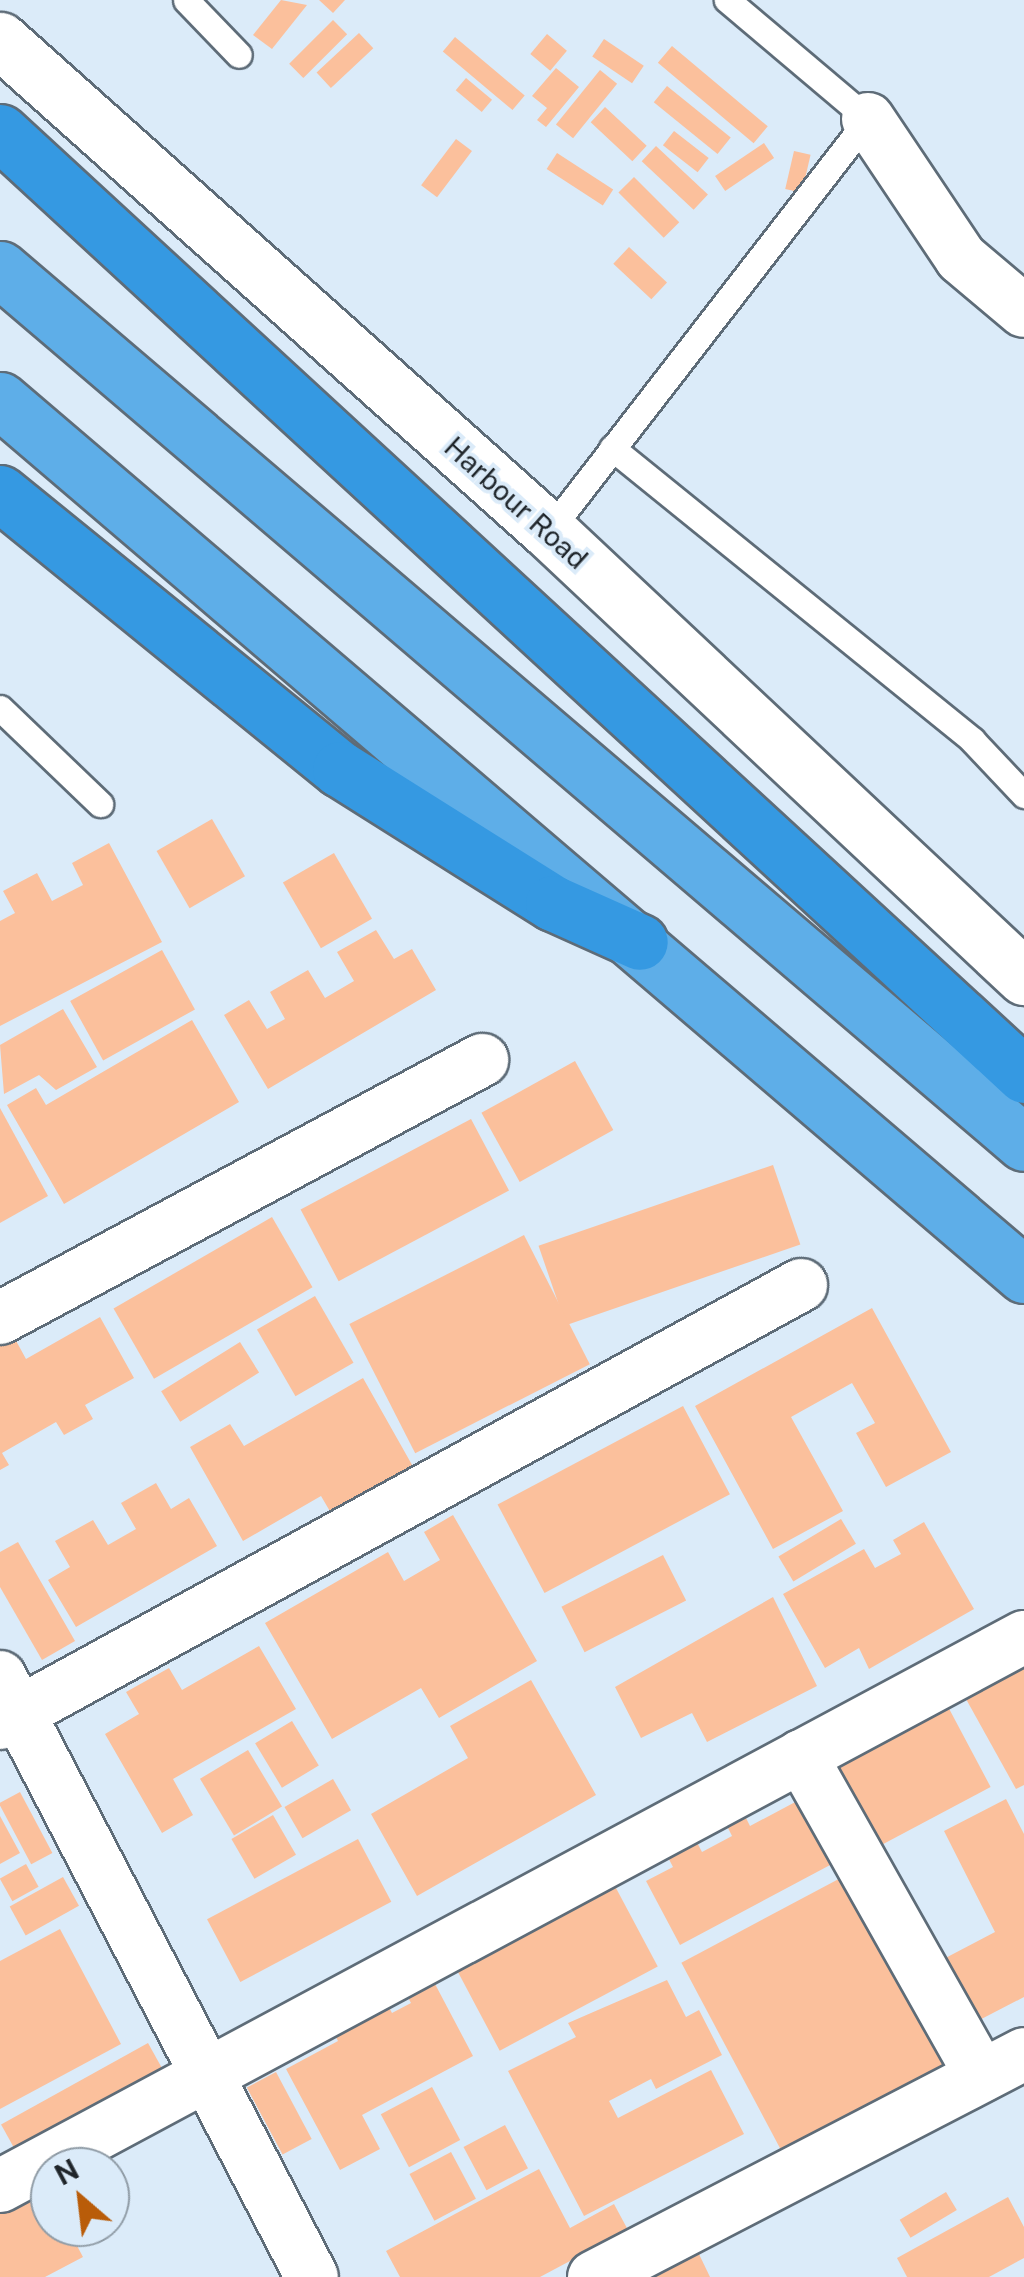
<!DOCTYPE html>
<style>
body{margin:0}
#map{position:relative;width:1024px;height:2277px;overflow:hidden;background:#dbebf9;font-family:"Public Sans",sans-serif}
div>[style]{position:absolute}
.building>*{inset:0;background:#fbc09c;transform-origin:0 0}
.roads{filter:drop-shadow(2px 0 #5e6c78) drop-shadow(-2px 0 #5e6c78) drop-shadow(0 2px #5e6c78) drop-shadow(0 -2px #5e6c78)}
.service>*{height:25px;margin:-12.5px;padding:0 12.5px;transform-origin:12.5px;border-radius:12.5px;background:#fff}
.minor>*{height:52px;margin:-26px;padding:0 26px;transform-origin:26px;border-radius:26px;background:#fff}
.tertiary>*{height:55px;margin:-27.5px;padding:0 27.5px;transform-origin:27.5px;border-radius:27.5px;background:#fff}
.trunk>*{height:55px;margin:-27.5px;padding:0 27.5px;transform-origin:27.5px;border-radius:27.5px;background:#5eaee8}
.motorway>*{height:55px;margin:-27.5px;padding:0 27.5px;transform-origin:27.5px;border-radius:27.5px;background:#3599e2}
span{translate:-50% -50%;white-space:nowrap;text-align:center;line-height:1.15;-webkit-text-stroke:8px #dbebf9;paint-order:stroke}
.street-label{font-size:28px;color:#1f252a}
.north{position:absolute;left:30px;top:2147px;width:100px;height:100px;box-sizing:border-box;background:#dbebf9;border:2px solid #909ca6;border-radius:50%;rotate:332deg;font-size:28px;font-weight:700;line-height:40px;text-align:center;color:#1f252a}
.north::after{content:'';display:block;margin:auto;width:35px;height:45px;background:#b95c09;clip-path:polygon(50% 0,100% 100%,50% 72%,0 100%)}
</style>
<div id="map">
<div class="building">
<div style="clip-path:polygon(281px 0,307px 5px,272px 49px,253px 35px)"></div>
<div style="clip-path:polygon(319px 0,345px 0,333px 13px)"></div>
<div style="left:333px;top:20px;width:20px;height:62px;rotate:45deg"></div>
<div style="left:359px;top:33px;width:21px;height:58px;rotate:47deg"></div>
<div style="left:547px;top:34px;width:26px;height:26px;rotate:40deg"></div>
<div style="left:455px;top:37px;width:91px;height:19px;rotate:40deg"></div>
<div style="left:604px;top:39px;width:48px;height:21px;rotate:34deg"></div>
<div style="left:672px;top:46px;width:125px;height:22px;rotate:40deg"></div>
<div style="clip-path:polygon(556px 68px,579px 87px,546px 127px,537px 120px,547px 108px,532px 96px)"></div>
<div style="left:600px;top:70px;width:22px;height:70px;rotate:39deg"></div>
<div style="left:466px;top:78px;width:34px;height:16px;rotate:40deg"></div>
<div style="left:667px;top:86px;width:82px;height:21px;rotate:39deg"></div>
<div style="left:605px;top:107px;width:57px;height:21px;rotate:43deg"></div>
<div style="left:674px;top:131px;width:44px;height:18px;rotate:38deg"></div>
<div style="left:456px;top:139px;width:20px;height:58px;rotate:37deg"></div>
<div style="left:764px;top:143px;width:18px;height:59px;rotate:56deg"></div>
<div style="left:656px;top:146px;width:71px;height:21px;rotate:43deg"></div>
<div style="left:794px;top:151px;width:17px;height:39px;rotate:13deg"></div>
<div style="left:557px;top:153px;width:67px;height:19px;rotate:33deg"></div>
<div style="left:634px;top:177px;width:64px;height:22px;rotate:45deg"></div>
<div style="left:629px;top:247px;width:52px;height:23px;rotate:43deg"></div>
<div style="left:212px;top:819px;width:66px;height:64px;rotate:60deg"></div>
<div style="clip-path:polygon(109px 843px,162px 942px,0 1026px,0 921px,15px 913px,3px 891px,37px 873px,52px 901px,83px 885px,72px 863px)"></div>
<div style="left:334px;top:853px;width:76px;height:59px;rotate:60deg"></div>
<div style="clip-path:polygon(376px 930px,394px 959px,412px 949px,436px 990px,268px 1089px,224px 1015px,249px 1000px,267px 1029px,285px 1019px,270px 992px,308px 970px,325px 998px,354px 981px,337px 952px)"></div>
<div style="left:162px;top:950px;width:68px;height:105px;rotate:61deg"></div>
<div style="clip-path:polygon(63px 1009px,97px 1067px,56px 1090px,39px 1075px,4px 1094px,0 1045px)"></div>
<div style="clip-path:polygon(192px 1020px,239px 1102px,64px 1204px,7px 1105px,36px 1088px,46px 1105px)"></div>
<div style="left:575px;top:1061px;width:79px;height:107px;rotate:61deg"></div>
<div style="clip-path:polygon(0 1108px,48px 1196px,0 1223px)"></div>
<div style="left:471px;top:1119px;width:81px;height:193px;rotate:62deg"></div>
<div style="left:773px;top:1165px;width:84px;height:248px;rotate:71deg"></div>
<div style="left:272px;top:1217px;width:81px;height:183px;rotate:60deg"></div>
<div style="left:524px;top:1235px;width:145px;height:196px;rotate:63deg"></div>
<div style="left:315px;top:1296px;width:77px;height:67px;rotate:60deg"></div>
<div style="clip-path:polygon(872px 1308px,951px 1452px,886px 1487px,856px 1433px,875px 1423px,852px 1383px,791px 1417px,843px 1511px,773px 1549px,695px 1406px)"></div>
<div style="clip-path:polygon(100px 1317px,134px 1378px,85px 1405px,93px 1419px,64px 1435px,56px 1422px,2px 1453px,9px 1465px,0 1470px,0 1345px,14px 1337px,26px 1359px)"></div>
<div style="left:240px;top:1342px;width:36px;height:93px;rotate:58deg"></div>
<div style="clip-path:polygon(363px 1378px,420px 1479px,338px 1525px,321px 1496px,243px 1541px,190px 1447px,230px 1424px,244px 1446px)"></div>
<div style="left:683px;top:1406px;width:100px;height:210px;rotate:62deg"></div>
<div style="clip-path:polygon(156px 1483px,171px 1509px,189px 1498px,217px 1546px,76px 1627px,48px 1580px,70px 1567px,55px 1541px,93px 1520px,108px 1545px,136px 1529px,121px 1503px)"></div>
<div style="clip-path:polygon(453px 1515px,537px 1661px,439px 1718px,421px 1688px,332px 1739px,265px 1623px,388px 1552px,404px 1581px,440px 1560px,424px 1532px)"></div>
<div style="left:841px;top:1519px;width:29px;height:73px;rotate:59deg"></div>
<div style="clip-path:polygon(924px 1522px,974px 1609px,869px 1669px,859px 1648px,825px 1668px,783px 1594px,864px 1549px,875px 1568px,901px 1554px,893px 1540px)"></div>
<div style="clip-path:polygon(18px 1542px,75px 1641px,42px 1660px,0 1587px,0 1552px)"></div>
<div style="left:663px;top:1555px;width:51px;height:114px;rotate:63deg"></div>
<div style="clip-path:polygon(773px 1597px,817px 1686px,707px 1742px,692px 1713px,641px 1738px,615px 1687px)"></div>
<div style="clip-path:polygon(259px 1646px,296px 1709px,173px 1779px,193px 1815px,162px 1833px,105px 1734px,139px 1714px,126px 1692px,169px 1668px,182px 1690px)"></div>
<div style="clip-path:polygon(1024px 1655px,1024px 1785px,1016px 1789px,961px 1690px)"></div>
<div style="clip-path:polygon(531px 1680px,596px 1795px,417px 1896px,371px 1814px,468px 1758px,450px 1726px)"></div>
<div style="left:946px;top:1703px;width:95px;height:137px;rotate:62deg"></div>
<div style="left:292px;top:1721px;width:52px;height:43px;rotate:59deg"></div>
<div style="left:248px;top:1750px;width:66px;height:56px;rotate:59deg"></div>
<div style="left:333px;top:1779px;width:36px;height:56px;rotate:60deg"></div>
<div style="left:20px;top:1792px;width:69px;height:24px;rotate:62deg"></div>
<div style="clip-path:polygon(1006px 1799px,1024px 1834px,1024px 1997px,966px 2027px,934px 1964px,995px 1932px,944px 1831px)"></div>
<div style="clip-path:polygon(737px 1800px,750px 1826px,799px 1800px,832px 1864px,680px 1945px,646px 1881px,673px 1867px,659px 1840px,688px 1825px,702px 1852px,732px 1836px,719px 1810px)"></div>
<div style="left:273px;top:1815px;width:46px;height:48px;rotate:60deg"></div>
<div style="clip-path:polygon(0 1816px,20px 1853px,0 1864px)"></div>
<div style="left:358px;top:1839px;width:71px;height:171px;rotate:62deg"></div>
<div style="left:26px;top:1864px;width:26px;height:30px;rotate:61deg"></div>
<div style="left:608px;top:1873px;width:106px;height:179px;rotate:62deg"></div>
<div style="left:850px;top:1873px;width:219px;height:191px;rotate:62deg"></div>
<div style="left:63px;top:1877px;width:33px;height:61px;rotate:61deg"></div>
<div style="clip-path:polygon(60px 1929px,121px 2044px,0 2109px,0 1961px)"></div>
<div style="clip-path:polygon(425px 1965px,473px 2056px,362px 2115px,380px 2149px,340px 2170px,286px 2069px,338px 2041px,329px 2024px,383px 1996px,392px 2013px,411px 2003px,398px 1979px)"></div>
<div style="clip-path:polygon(667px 1980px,686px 2017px,699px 2010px,722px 2055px,656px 2089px,651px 2079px,609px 2101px,618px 2118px,711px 2070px,744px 2134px,584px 2216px,508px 2071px,576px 2037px,568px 2023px)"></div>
<div style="left:148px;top:2043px;width:47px;height:168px;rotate:61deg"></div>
<div style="left:276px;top:2072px;width:76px;height:33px;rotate:62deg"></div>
<div style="left:432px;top:2087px;width:60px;height:58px;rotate:62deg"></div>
<div style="left:505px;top:2125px;width:49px;height:47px;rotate:62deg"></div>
<div style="left:451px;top:2152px;width:53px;height:47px;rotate:62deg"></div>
<div style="clip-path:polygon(539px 2169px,570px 2228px,614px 2204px,628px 2230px,540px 2277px,400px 2277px,386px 2251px)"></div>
<div style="clip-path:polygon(41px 2177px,50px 2227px,67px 2227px,83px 2257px,45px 2277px,0 2277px,0 2199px)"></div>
<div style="left:946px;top:2192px;width:21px;height:54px;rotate:59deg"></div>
<div style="clip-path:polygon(1008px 2197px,1024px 2227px,1024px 2258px,989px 2277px,907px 2277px,897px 2258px)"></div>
<div style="clip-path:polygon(698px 2252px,710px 2277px,650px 2277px)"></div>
</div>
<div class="roads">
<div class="service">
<div style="left:186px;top:0;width:76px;rotate:46.1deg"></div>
<div style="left:612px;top:448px;width:464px;rotate:39deg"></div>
<div style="left:972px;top:740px;width:76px;rotate:46.6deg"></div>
<div style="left:549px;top:531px;width:521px;rotate:-52.25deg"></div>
<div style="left:868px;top:119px;width:185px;rotate:-139.8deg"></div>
<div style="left:0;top:708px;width:139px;rotate:43.8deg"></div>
</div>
<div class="minor">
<div style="left:868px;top:119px;width:167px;rotate:56.2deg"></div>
<div style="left:961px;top:258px;width:82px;rotate:40.1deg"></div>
<div style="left:0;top:1318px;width:547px;rotate:-28.16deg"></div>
<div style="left:0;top:1677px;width:676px;rotate:62.53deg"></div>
<div style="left:0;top:1723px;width:913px;rotate:-28.67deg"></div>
<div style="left:801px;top:1756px;width:367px;rotate:60.6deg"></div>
<div style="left:0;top:2186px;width:1162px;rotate:-28.2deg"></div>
<div style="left:594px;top:2277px;width:484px;rotate:-27.4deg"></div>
</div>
<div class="tertiary">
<div style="left:0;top:40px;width:737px;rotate:41.81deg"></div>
<div style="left:549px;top:531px;width:652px;rotate:43.2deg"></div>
</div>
<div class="trunk">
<div style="left:0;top:269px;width:1346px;rotate:40.48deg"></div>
<div style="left:0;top:400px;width:1347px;rotate:40.51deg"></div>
</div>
<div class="motorway">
<div style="left:0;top:132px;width:1392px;rotate:42.64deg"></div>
<div style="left:0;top:493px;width:438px;rotate:39.1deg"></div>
<div style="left:340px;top:769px;width:252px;rotate:32.2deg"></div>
<div style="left:553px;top:903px;width:95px;rotate:24.1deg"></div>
</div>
</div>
<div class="street-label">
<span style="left:516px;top:503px;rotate:42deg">Harbour Road</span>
</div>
<div class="north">N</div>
</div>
